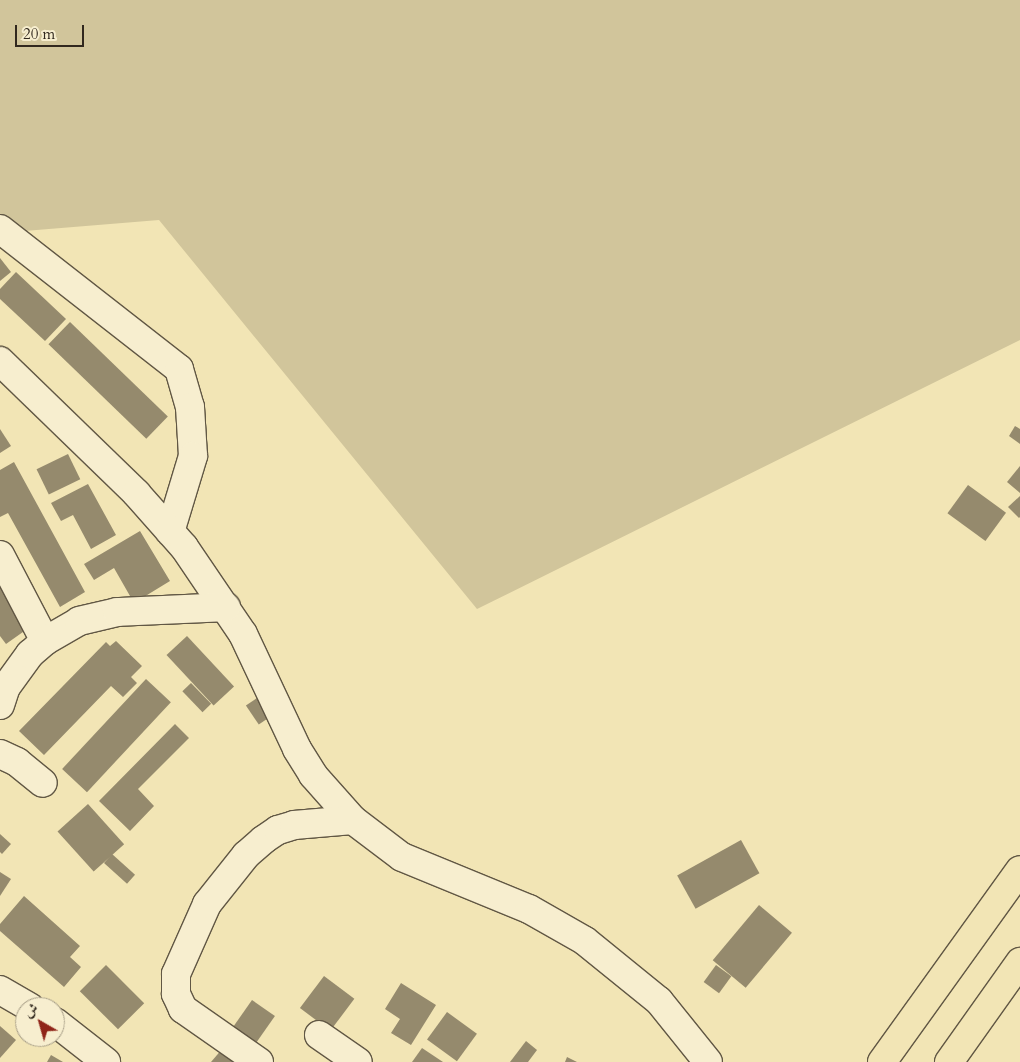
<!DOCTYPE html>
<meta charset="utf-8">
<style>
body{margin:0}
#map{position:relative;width:1020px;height:1062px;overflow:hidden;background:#f2e5b5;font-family:Cardo,Amiri,serif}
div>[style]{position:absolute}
.green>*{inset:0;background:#d1c59b}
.building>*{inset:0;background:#958a6d;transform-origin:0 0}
.roads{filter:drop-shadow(1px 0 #615744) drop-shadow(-1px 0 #615744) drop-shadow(0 1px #615744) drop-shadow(0 -1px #615744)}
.minor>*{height:28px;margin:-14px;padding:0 14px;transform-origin:14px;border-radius:14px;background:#f7eecf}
.highway>*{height:28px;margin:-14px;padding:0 14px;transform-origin:14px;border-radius:14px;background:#f2e5b5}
span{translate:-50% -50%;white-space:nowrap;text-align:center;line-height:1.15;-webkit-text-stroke:4px #f7eecf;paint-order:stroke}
.north{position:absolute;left:15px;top:997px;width:50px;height:50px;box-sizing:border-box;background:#f7eecf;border:1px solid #a89f88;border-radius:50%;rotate:322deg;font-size:14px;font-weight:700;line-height:20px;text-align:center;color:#31281e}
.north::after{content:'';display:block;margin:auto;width:18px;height:22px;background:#8f2418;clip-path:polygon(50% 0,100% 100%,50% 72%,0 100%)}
.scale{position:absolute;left:15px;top:25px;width:69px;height:22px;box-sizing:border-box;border:2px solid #31281e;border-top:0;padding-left:6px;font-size:15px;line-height:18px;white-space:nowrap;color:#31281e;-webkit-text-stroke:4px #f7eecf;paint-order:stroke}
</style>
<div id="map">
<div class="green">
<div style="clip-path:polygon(0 0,1020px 0,1020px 340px,477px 609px,159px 220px,0 233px)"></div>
</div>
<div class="building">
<div style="clip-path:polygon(0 258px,11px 272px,0 281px)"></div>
<div style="clip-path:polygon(16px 272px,66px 319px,45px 341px,0 299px,0 289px)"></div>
<div style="left:70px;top:322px;width:136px;height:31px;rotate:44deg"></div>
<div style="clip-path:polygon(1015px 426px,1020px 429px,1020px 444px,1009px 436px)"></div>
<div style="clip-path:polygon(0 429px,11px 446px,0 453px)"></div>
<div style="left:68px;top:454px;width:28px;height:35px;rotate:64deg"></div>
<div style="clip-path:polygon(14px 462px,85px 592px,60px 607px,8px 513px,0 517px,0 470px)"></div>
<div style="clip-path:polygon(1020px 466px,1020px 493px,1007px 482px)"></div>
<div style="clip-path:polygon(88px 484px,116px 535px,91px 549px,73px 515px,61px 521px,51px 503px)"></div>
<div style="left:968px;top:485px;width:47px;height:35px;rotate:36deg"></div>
<div style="clip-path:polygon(1020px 496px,1020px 517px,1019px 518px,1008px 507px)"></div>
<div style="clip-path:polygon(140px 531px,170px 581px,134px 603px,114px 568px,94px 580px,84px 564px)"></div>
<div style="clip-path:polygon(0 584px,30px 627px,6px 644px,0 636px)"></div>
<div style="left:187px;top:636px;width:69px;height:28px;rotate:47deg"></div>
<div style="clip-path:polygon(116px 641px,142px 666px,131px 677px,137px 683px,123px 697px,111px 686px,44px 755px,19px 731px,106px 642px,110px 646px)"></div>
<div style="left:146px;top:679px;width:34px;height:123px;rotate:43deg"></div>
<div style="left:191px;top:683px;width:29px;height:12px;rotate:46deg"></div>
<div style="left:260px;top:696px;width:23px;height:17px;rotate:56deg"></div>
<div style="clip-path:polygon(175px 724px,189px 738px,138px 789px,154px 806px,130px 831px,99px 801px)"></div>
<div style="left:88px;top:804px;width:54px;height:41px;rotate:48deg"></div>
<div style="clip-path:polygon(0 834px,11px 844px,2px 854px,0 852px)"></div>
<div style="left:741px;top:840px;width:38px;height:73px;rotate:61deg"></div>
<div style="left:112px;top:854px;width:31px;height:12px;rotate:42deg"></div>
<div style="clip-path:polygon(0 872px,11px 879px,0 896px)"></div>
<div style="clip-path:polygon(24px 896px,80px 946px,70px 957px,81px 967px,64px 987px,0 931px,0 924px)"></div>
<div style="left:759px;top:905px;width:43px;height:72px;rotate:40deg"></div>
<div style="left:106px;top:965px;width:54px;height:37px;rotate:45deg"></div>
<div style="left:716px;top:965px;width:19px;height:21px;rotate:36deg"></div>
<div style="left:324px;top:976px;width:38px;height:40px;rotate:37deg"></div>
<div style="clip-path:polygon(401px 983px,436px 1005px,411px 1045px,391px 1033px,400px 1019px,385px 1009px)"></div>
<div style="left:252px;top:1000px;width:28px;height:36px;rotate:35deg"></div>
<div style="left:447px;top:1012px;width:37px;height:34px;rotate:36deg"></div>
<div style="clip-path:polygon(0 1026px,16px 1040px,0 1058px)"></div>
<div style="clip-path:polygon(526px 1041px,537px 1050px,528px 1062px,510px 1062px)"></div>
<div style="clip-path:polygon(223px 1048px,240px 1062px,211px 1062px)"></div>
<div style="clip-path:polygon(422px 1048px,443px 1062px,412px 1062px)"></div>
<div style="clip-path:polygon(51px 1055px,63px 1062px,47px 1062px)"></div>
<div style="clip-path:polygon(567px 1057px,577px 1062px,565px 1062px)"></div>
</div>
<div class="roads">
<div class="minor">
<div style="left:0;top:229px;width:227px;rotate:38deg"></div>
<div style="left:179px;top:369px;width:40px;rotate:74deg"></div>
<div style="left:190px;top:407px;width:49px;rotate:86.5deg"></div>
<div style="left:193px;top:456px;width:79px;rotate:106.8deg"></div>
<div style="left:0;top:361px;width:190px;rotate:44.1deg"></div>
<div style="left:136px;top:493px;width:72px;rotate:48.4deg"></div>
<div style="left:184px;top:547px;width:105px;rotate:55.9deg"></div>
<div style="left:243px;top:634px;width:127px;rotate:64.8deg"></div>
<div style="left:297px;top:749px;width:31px;rotate:58deg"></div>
<div style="left:313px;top:775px;width:60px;rotate:48.4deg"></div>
<div style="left:353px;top:820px;width:61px;rotate:37.1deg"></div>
<div style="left:402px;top:857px;width:137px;rotate:22.3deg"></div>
<div style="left:529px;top:909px;width:64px;rotate:29.7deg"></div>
<div style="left:585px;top:941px;width:95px;rotate:39deg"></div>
<div style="left:659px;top:1001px;width:78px;rotate:51.2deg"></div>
<div style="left:0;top:555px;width:97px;rotate:62.4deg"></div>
<div style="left:0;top:705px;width:19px;rotate:-72deg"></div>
<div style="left:6px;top:687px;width:41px;rotate:-54deg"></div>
<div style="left:30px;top:654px;width:20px;rotate:-41deg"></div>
<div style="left:45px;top:641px;width:39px;rotate:-30deg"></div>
<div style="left:79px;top:621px;width:39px;rotate:-13deg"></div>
<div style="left:117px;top:612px;width:109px;rotate:-2.6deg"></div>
<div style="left:0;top:754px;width:19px;rotate:25deg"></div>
<div style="left:17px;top:762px;width:33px;rotate:39deg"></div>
<div style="left:0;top:990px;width:34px;rotate:30deg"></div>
<div style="left:55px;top:1022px;width:65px;rotate:38.1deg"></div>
<div style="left:319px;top:1035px;width:47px;rotate:34.7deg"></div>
<div style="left:259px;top:1062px;width:93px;rotate:-145.1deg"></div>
<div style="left:183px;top:1009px;width:17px;rotate:-115deg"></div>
<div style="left:176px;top:994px;width:20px;rotate:-90deg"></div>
<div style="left:176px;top:974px;width:77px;rotate:-66.1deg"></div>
<div style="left:207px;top:904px;width:63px;rotate:-51.5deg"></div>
<div style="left:246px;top:855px;width:23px;rotate:-41deg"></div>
<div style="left:263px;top:840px;width:18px;rotate:-34deg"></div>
<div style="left:278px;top:830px;width:17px;rotate:-17deg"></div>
<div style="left:294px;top:825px;width:59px;rotate:-4.8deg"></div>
</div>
<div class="highway">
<div style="left:882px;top:1062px;width:236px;rotate:-54.3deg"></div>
<div style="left:949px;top:1062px;width:123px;rotate:-54.6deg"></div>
</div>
</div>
<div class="north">ش</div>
<div class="scale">20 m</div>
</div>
